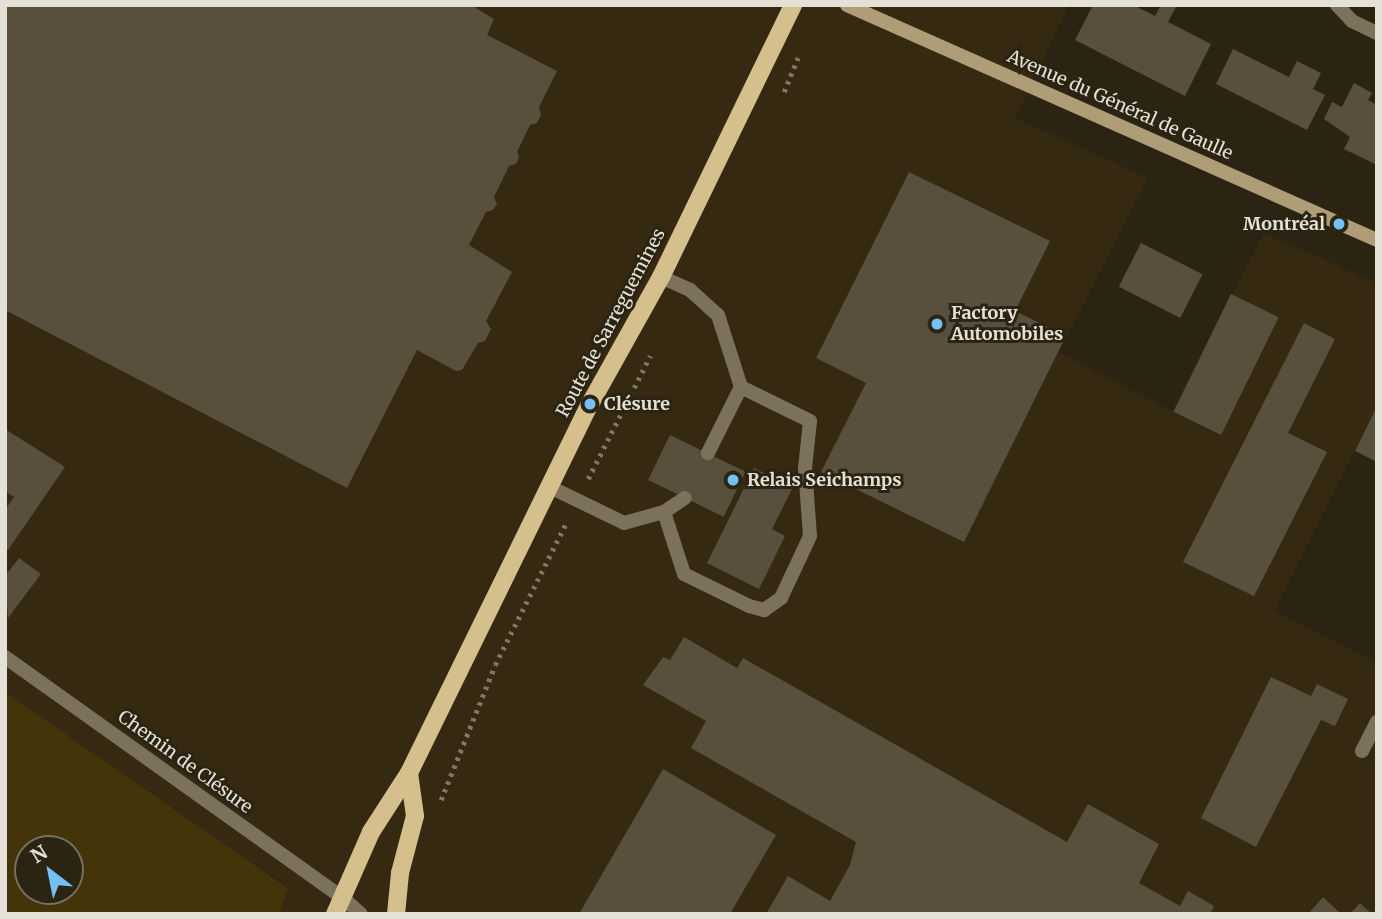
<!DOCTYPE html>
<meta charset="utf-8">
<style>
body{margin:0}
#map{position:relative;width:1382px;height:919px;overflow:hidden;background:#2c2412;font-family:Merriweather,serif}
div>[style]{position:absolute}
.built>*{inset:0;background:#352a11}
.green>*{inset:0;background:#443409}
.building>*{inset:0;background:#584f3c;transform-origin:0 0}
.path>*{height:4.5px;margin-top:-2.25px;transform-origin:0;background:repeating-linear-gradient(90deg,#7e7768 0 3.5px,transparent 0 8.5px)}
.lane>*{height:14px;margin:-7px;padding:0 7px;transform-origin:7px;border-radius:7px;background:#7c715a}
.street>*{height:14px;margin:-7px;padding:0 7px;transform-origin:7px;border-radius:7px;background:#7c715a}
.secondary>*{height:14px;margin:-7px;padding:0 7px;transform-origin:7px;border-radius:7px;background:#ae9d77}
.primary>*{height:18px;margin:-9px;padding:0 9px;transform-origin:9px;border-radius:9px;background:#d5bf8d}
.dots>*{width:19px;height:19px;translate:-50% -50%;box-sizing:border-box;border:4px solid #2c2412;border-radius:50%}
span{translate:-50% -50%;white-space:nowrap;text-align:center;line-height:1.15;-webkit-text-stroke:6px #2c2412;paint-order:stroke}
.street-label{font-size:18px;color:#e6e1d6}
.poi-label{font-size:18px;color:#e6e1d6;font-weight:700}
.right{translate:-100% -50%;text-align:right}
.left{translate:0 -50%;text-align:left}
.frame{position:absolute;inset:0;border:7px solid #e6e1d6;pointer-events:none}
.north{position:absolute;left:14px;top:835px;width:70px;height:70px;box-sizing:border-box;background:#2c2412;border:2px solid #767060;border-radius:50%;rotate:328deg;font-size:19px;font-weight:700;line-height:28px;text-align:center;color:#e6e1d6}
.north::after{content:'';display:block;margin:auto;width:24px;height:32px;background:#73c1f6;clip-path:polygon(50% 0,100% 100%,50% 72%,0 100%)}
</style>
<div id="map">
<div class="built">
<div style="clip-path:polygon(5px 5px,1069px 5px,1015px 118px,1148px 178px,1059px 352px,1172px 411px,1264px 233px,1377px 283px,1377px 406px,1274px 611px,1377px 663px,1377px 914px,279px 914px,288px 887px,5px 692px)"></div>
</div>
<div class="green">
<div style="clip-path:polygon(evenodd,5px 692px,288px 888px,279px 914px,5px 914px,5px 692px,28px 849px,70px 849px,70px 891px,28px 891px,28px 849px)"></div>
</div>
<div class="building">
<div style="clip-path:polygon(5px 5px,471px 5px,494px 19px,487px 35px,557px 71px,539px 107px,541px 115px,537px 123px,530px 125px,517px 152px,519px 157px,516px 164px,509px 166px,494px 197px,497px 204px,493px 210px,486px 212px,469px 245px,512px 272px,486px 321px,491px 329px,485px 341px,478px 343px,462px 370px,456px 371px,417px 350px,347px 488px,5px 310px)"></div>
<div style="clip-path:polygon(1093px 5px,1133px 5px,1155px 16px,1161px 5px,1177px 5px,1168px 22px,1211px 44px,1185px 96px,1075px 40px)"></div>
<div style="clip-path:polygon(1233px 49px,1289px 77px,1297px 61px,1321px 73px,1313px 89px,1325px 95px,1307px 130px,1216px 84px)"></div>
<div style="clip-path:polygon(1354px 83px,1372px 93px,1368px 100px,1377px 105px,1377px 165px,1344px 149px,1350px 137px,1324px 119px,1332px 102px,1342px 107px)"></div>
<div style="clip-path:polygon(909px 172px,1050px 241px,1015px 311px,1066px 336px,964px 542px,821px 472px,866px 383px,816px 358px)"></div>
<div style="left:1141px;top:243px;width:69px;height:49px;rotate:27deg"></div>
<div style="left:1231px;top:294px;width:53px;height:131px;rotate:26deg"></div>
<div style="clip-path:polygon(1304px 323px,1335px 339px,1288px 433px,1327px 452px,1254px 596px,1183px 562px)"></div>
<div style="clip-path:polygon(1377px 406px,1377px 462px,1355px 451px)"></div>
<div style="clip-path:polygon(5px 429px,65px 467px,8px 550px,5px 549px,5px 510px,14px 497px,5px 491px)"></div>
<div style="left:670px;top:435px;width:84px;height:50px;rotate:26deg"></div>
<div style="clip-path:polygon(754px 468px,793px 487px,772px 529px,785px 536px,759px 589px,707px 563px)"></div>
<div style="clip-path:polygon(19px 558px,41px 574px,8px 618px,5px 576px)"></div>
<div style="clip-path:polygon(684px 637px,737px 668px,743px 658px,1067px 842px,1088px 804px,1159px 844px,1139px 883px,1180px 906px,1188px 891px,1214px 906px,1210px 914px,766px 914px,788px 876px,830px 901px,850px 865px,856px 842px,691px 748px,706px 721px,643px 685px,663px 657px,670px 660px)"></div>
<div style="clip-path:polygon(1271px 677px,1311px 696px,1317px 684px,1348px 699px,1335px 726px,1321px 720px,1256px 847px,1201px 818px)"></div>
<div style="clip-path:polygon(663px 769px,776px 835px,730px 914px,579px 914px)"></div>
<div style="clip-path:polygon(1323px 897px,1341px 914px,1308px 914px)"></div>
<div style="clip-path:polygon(1360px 903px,1372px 914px,1350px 914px)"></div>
</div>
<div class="path">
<div style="left:784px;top:92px;width:37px;rotate:-68deg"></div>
<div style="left:588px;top:479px;width:138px;rotate:-63.2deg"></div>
<div style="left:441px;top:800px;width:145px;rotate:-68.2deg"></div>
<div style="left:495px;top:665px;width:161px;rotate:-63.4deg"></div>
</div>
<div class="lane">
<div style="left:661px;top:277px;width:32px;rotate:24deg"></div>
<div style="left:690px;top:290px;width:38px;rotate:42deg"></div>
<div style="left:718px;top:315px;width:76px;rotate:72.3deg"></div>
<div style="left:741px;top:387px;width:74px;rotate:116.6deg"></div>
<div style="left:550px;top:487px;width:82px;rotate:25.9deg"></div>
<div style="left:624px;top:523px;width:41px;rotate:-15.4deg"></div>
<div style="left:664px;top:512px;width:25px;rotate:-34deg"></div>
<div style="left:664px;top:512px;width:65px;rotate:72.1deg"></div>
<div style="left:684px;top:574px;width:72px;rotate:26.2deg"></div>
<div style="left:749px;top:606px;width:16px;rotate:15deg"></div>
<div style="left:764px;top:610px;width:21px;rotate:-35deg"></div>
<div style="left:781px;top:598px;width:68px;rotate:-64.9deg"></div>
<div style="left:810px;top:536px;width:68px;rotate:-94.2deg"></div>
<div style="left:805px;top:468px;width:47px;rotate:-83.9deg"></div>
<div style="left:810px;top:421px;width:77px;rotate:-153.8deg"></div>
<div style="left:5px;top:657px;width:415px;rotate:35.5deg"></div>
<div style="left:343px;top:898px;width:24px;rotate:42deg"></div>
<div style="left:1362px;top:751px;width:33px;rotate:-63deg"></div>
</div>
<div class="street">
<div style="left:1337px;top:5px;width:22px;rotate:47deg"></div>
<div style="left:1352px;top:21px;width:28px;rotate:26deg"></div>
</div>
<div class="secondary">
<div style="left:847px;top:5px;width:580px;rotate:23.91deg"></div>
</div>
<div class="primary">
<div style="left:335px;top:914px;width:90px;rotate:-66.3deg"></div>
<div style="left:371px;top:832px;width:70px;rotate:-57.2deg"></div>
<div style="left:409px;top:773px;width:411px;rotate:-63.9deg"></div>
<div style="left:590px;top:404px;width:145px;rotate:-60.8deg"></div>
<div style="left:661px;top:277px;width:302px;rotate:-64.1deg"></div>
<div style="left:396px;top:914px;width:41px;rotate:-84.4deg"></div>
<div style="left:400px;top:873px;width:59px;rotate:-75.3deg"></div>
<div style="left:415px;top:816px;width:43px;rotate:-97.9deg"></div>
</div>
<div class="dots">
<div style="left:1339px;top:224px;background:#73c1f6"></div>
<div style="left:937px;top:324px;background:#73c1f6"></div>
<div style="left:590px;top:404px;background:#73c1f6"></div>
<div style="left:733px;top:480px;background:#73c1f6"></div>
</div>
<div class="street-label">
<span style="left:1120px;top:105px;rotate:24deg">Avenue du Général de Gaulle</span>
<span style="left:611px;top:323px;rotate:-62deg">Route de Sarreguemines</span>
<span style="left:185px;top:762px;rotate:36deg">Chemin de Clésure</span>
</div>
<div class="poi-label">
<span class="right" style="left:1325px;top:224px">Montréal</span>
<span class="left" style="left:951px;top:324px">Factory<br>Automobiles</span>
<span class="left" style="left:604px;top:404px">Clésure</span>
<span class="left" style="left:747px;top:480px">Relais Seichamps</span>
</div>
<div class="frame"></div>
<div class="north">N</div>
</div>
